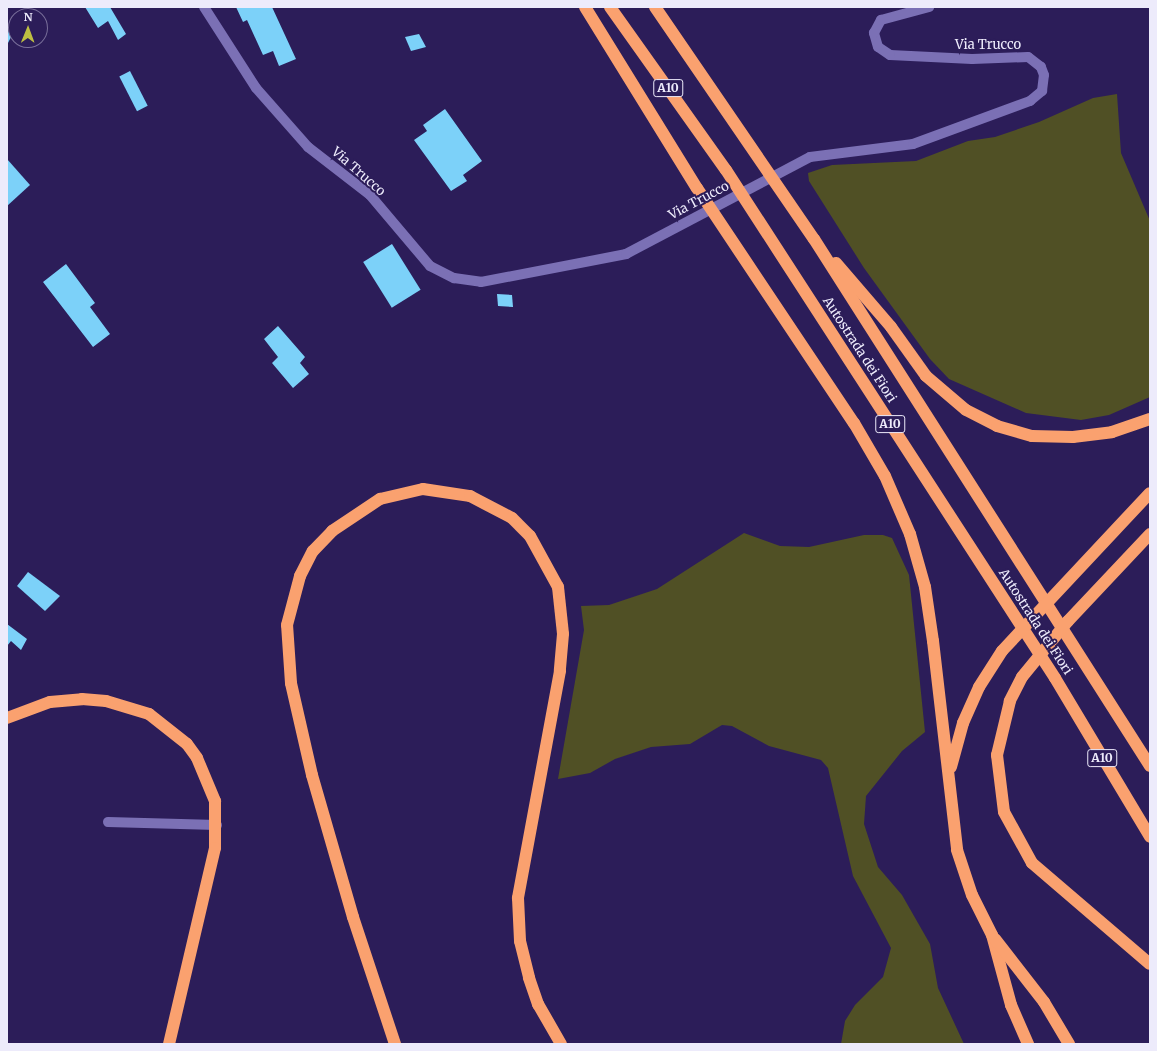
<!DOCTYPE html>
<style>
body{margin:0}
#map{position:relative;width:1157px;height:1051px;overflow:hidden;background:#2c1d59;font-family:Merriweather,serif}
div>[style]{position:absolute}
.green>*{inset:0;background:#505025}
.building>*{inset:0;background:#7cd1f9;transform-origin:0 0}
.minor>*{height:10px;margin:-5px;padding:0 5px;transform-origin:5px;border-radius:5px;background:#7b70b5}
.highway>*{height:12px;margin:-6px;padding:0 6px;transform-origin:6px;border-radius:6px;background:#faa16f}
span{translate:-50% -50%;white-space:nowrap;text-align:center;line-height:1.15;-webkit-text-stroke:4px #2c1d59;paint-order:stroke}
.shield-label span{padding:1px 3px;background:#2c1d59;border:1px solid;border-radius:3px;-webkit-text-stroke-width:0}
.shield-label{font-size:12px;color:#edebfb;font-weight:700}
.street-label{font-size:13px;color:#edebfb}
.frame{position:absolute;inset:0;border:8px solid #edebfb;pointer-events:none}
.north{position:absolute;left:8px;top:8px;width:40px;height:40px;box-sizing:border-box;background:#2c1d59;border:1px solid #796f9a;border-radius:50%;rotate:1deg;font-size:11px;font-weight:700;line-height:16px;text-align:center;color:#edebfb}
.north::after{content:'';display:block;margin:auto;width:14px;height:18px;background:#bebf42;clip-path:polygon(50% 0,100% 100%,50% 72%,0 100%)}
</style>
<div id="map">
<div class="green">
<div style="clip-path:polygon(1117px 94px,1121px 153px,1150px 221px,1150px 397px,1109px 415px,1081px 420px,1026px 413px,949px 379px,930px 359px,864px 268px,809px 181px,808px 173px,832px 165px,916px 161px,968px 141px,995px 137px,1039px 122px,1093px 98px)"></div>
<div style="clip-path:polygon(744px 533px,780px 546px,809px 547px,864px 535px,883px 535px,892px 538px,909px 575px,925px 732px,902px 751px,866px 796px,864px 824px,878px 867px,902px 895px,930px 944px,938px 988px,964px 1044px,841px 1044px,845px 1021px,855px 1005px,883px 977px,891px 948px,853px 876px,828px 768px,821px 760px,769px 746px,732px 726px,722px 725px,690px 744px,651px 747px,615px 759px,590px 773px,558px 779px,584px 630px,581px 606px,609px 605px,657px 589px)"></div>
</div>
<div class="building">
<div style="clip-path:polygon(85px 7px,110px 7px,126px 34px,118px 40px,108px 21px,98px 28px)"></div>
<div style="clip-path:polygon(236px 7px,272px 7px,296px 59px,279px 66px,273px 51px,263px 55px,247px 20px,243px 22px)"></div>
<div style="clip-path:polygon(7px 28px,11px 37px,7px 45px)"></div>
<div style="clip-path:polygon(419px 34px,426px 47px,411px 51px,405px 37px)"></div>
<div style="left:130px;top:71px;width:39px;height:12px;rotate:63deg"></div>
<div style="clip-path:polygon(445px 109px,482px 161px,463px 175px,467px 181px,451px 191px,414px 140px,427px 131px,423px 125px)"></div>
<div style="clip-path:polygon(7px 159px,30px 185px,7px 206px)"></div>
<div style="left:392px;top:244px;width:54px;height:34px;rotate:58deg"></div>
<div style="clip-path:polygon(66px 264px,95px 303px,90px 307px,110px 334px,93px 347px,43px 282px)"></div>
<div style="clip-path:polygon(497px 294px,512px 295px,513px 307px,498px 306px)"></div>
<div style="clip-path:polygon(278px 326px,305px 357px,300px 363px,309px 374px,293px 388px,272px 363px,278px 357px,264px 339px)"></div>
<div style="clip-path:polygon(28px 572px,60px 596px,45px 611px,17px 586px)"></div>
<div style="clip-path:polygon(7px 624px,27px 639px,21px 650px,11px 641px,7px 646px)"></div>
</div>
<div class="minor">
<div style="left:204px;top:7px;width:96px;rotate:57.3deg"></div>
<div style="left:256px;top:88px;width:79px;rotate:48.6deg"></div>
<div style="left:308px;top:147px;width:78px;rotate:37.7deg"></div>
<div style="left:370px;top:195px;width:93px;rotate:49.8deg"></div>
<div style="left:430px;top:266px;width:27px;rotate:27deg"></div>
<div style="left:454px;top:278px;width:27px;rotate:8deg"></div>
<div style="left:481px;top:282px;width:148px;rotate:-10.9deg"></div>
<div style="left:626px;top:254px;width:208px;rotate:-27.8deg"></div>
<div style="left:810px;top:157px;width:104px;rotate:-7.2deg"></div>
<div style="left:913px;top:144px;width:125px;rotate:-20.2deg"></div>
<div style="left:1030px;top:101px;width:16px;rotate:-40deg"></div>
<div style="left:1042px;top:91px;width:16px;rotate:-83deg"></div>
<div style="left:1044px;top:75px;width:9px;rotate:-111deg"></div>
<div style="left:1041px;top:67px;width:16px;rotate:-142deg"></div>
<div style="left:1028px;top:57px;width:56px;rotate:178deg"></div>
<div style="left:972px;top:59px;width:82px;rotate:-177.2deg"></div>
<div style="left:890px;top:55px;width:14px;rotate:-146deg"></div>
<div style="left:878px;top:47px;width:15px;rotate:-106deg"></div>
<div style="left:874px;top:33px;width:15px;rotate:-62deg"></div>
<div style="left:881px;top:20px;width:50px;rotate:-15.2deg"></div>
<div style="left:108px;top:822px;width:109px;rotate:1.6deg"></div>
</div>
<div class="highway">
<div style="left:585px;top:7px;width:213px;rotate:58.3deg"></div>
<div style="left:697px;top:188px;width:283px;rotate:56.3deg"></div>
<div style="left:854px;top:423px;width:61px;rotate:59.7deg"></div>
<div style="left:885px;top:476px;width:63px;rotate:66.7deg"></div>
<div style="left:910px;top:534px;width:55px;rotate:74.2deg"></div>
<div style="left:925px;top:587px;width:55px;rotate:81.6deg"></div>
<div style="left:933px;top:641px;width:210px;rotate:83.4deg"></div>
<div style="left:957px;top:850px;width:47px;rotate:71.6deg"></div>
<div style="left:972px;top:895px;width:45px;rotate:63.4deg"></div>
<div style="left:992px;top:935px;width:73px;rotate:74.8deg"></div>
<div style="left:1011px;top:1005px;width:43px;rotate:66.4deg"></div>
<div style="left:610px;top:7px;width:200px;rotate:54.6deg"></div>
<div style="left:726px;top:170px;width:605px;rotate:57.07deg"></div>
<div style="left:1055px;top:678px;width:185px;rotate:59.1deg"></div>
<div style="left:655px;top:7px;width:281px;rotate:55.6deg"></div>
<div style="left:814px;top:239px;width:625px;rotate:57.48deg"></div>
<div style="left:836px;top:263px;width:84px;rotate:49.3deg"></div>
<div style="left:891px;top:327px;width:60px;rotate:54.5deg"></div>
<div style="left:926px;top:376px;width:52px;rotate:40.4deg"></div>
<div style="left:966px;top:410px;width:35px;rotate:27deg"></div>
<div style="left:997px;top:426px;width:36px;rotate:16deg"></div>
<div style="left:1032px;top:436px;width:41px;rotate:1.4deg"></div>
<div style="left:1073px;top:437px;width:39px;rotate:-7deg"></div>
<div style="left:1112px;top:432px;width:40px;rotate:-18.9deg"></div>
<div style="left:1150px;top:534px;width:120px;rotate:133.3deg"></div>
<div style="left:1068px;top:621px;width:72px;rotate:129.4deg"></div>
<div style="left:1022px;top:677px;width:27px;rotate:117deg"></div>
<div style="left:1010px;top:701px;width:56px;rotate:103.5deg"></div>
<div style="left:997px;top:755px;width:57px;rotate:83deg"></div>
<div style="left:1004px;top:812px;width:58px;rotate:61.2deg"></div>
<div style="left:1032px;top:863px;width:155px;rotate:40.6deg"></div>
<div style="left:7px;top:718px;width:46px;rotate:-20.4deg"></div>
<div style="left:50px;top:702px;width:32px;rotate:-5deg"></div>
<div style="left:82px;top:699px;width:24px;rotate:5deg"></div>
<div style="left:106px;top:701px;width:45px;rotate:16.8deg"></div>
<div style="left:149px;top:714px;width:48px;rotate:38.3deg"></div>
<div style="left:187px;top:744px;width:17px;rotate:54deg"></div>
<div style="left:197px;top:758px;width:47px;rotate:67.3deg"></div>
<div style="left:215px;top:801px;width:47px;rotate:90deg"></div>
<div style="left:215px;top:848px;width:201px;rotate:103.2deg"></div>
<div style="left:951px;top:767px;width:46px;rotate:-74.7deg"></div>
<div style="left:963px;top:723px;width:39px;rotate:-66deg"></div>
<div style="left:979px;top:687px;width:43px;rotate:-57.4deg"></div>
<div style="left:1002px;top:651px;width:216px;rotate:-46.9deg"></div>
<div style="left:995px;top:939px;width:80px;rotate:52.1deg"></div>
<div style="left:1044px;top:1002px;width:49px;rotate:59.2deg"></div>
<div style="left:395px;top:1044px;width:134px;rotate:-108.3deg"></div>
<div style="left:353px;top:917px;width:148px;rotate:-106.1deg"></div>
<div style="left:312px;top:775px;width:94px;rotate:-102.9deg"></div>
<div style="left:291px;top:683px;width:58px;rotate:-93.9deg"></div>
<div style="left:287px;top:625px;width:51px;rotate:-75.1deg"></div>
<div style="left:300px;top:576px;width:28px;rotate:-63deg"></div>
<div style="left:313px;top:551px;width:28px;rotate:-46deg"></div>
<div style="left:332px;top:531px;width:58px;rotate:-33.7deg"></div>
<div style="left:380px;top:499px;width:44px;rotate:-13.1deg"></div>
<div style="left:423px;top:489px;width:48px;rotate:8.5deg"></div>
<div style="left:470px;top:496px;width:47px;rotate:27.6deg"></div>
<div style="left:512px;top:518px;width:25px;rotate:45deg"></div>
<div style="left:530px;top:536px;width:58px;rotate:61.2deg"></div>
<div style="left:558px;top:587px;width:47px;rotate:83.9deg"></div>
<div style="left:563px;top:634px;width:37px;rotate:95deg"></div>
<div style="left:560px;top:671px;width:231px;rotate:100.5deg"></div>
<div style="left:518px;top:898px;width:43px;rotate:87.3deg"></div>
<div style="left:520px;top:941px;width:38px;rotate:76deg"></div>
<div style="left:529px;top:978px;width:28px;rotate:71deg"></div>
<div style="left:538px;top:1004px;width:46px;rotate:60.1deg"></div>
</div>
<div class="shield-label">
<span style="left:668px;top:88px">A10</span>
<span style="left:890px;top:424px">A10</span>
<span style="left:1102px;top:758px">A10</span>
</div>
<div class="street-label">
<span style="left:988px;top:45px">Via Trucco</span>
<span style="left:358px;top:172px;rotate:41deg">Via Trucco</span>
<span style="left:699px;top:201px;rotate:-28deg">Via Trucco</span>
<span style="left:859px;top:350px;rotate:57deg">Autostrada dei Fiori</span>
<span style="left:1035px;top:622px;rotate:57deg">Autostrada dei Fiori</span>
</div>
<div class="frame"></div>
<div class="north">N</div>
</div>
